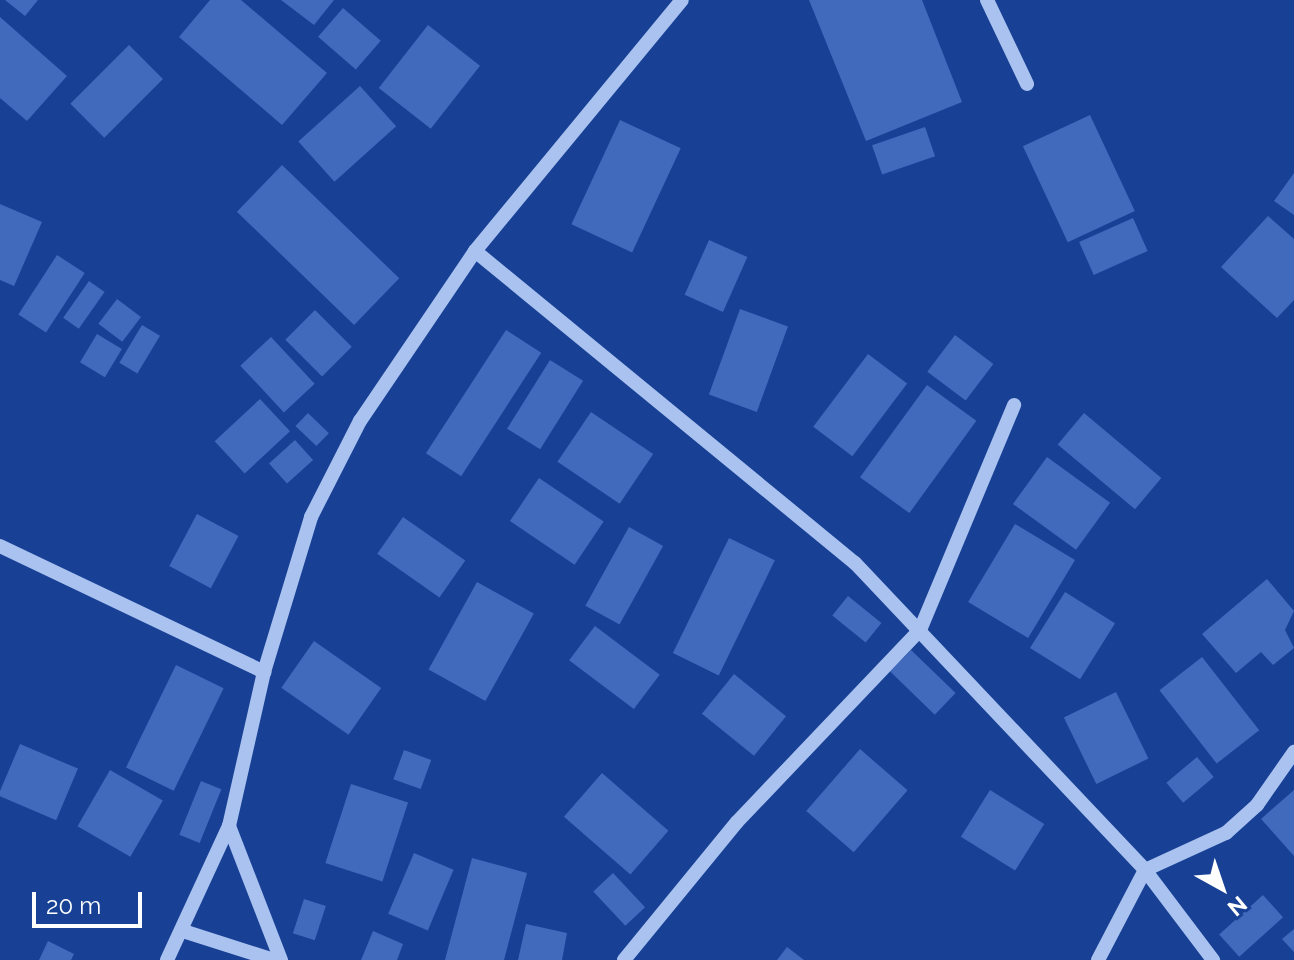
<!DOCTYPE html>
<style>
body{margin:0}
#map{position:relative;width:1294px;height:960px;overflow:hidden;background:#184195;font-family:Raleway,sans-serif}
div>[style]{position:absolute}
.building>*{inset:0;background:#416abd;transform-origin:0 0}
.minor>*{height:14px;margin:-7px;padding:0 7px;transform-origin:7px;border-radius:7px;background:#aac2f0}
span{translate:-50% -50%;white-space:nowrap;text-align:center;line-height:1.15;-webkit-text-stroke:6px #184195;paint-order:stroke}
.north{position:absolute;left:1182px;top:848px;width:80px;height:80px;-webkit-text-stroke:6px #184195;paint-order:stroke;rotate:140deg;font-size:22px;font-weight:700;line-height:32px;text-align:center;color:#fff}
.north::after{content:'';display:block;margin:auto;width:28px;height:36px;background:#fff;clip-path:polygon(50% 0,100% 100%,50% 72%,0 100%)}
.scale{position:absolute;left:32px;top:892px;width:110px;height:36px;box-sizing:border-box;border:4px solid #fff;border-top:0;padding-left:10px;font-size:24px;line-height:28px;white-space:nowrap;color:#fff;-webkit-text-stroke:6px #184195;paint-order:stroke}
</style>
<div id="map">
<div class="building">
<div style="clip-path:polygon(5px 0,38px 0,25px 16px)"></div>
<div style="clip-path:polygon(210px 0,241px 0,327px 73px,282px 125px,179px 37px)"></div>
<div style="clip-path:polygon(281px 0,334px 0,314px 25px)"></div>
<div style="clip-path:polygon(809px 0,922px 0,962px 102px,866px 141px)"></div>
<div style="left:343px;top:8px;width:50px;height:38px;rotate:41deg"></div>
<div style="clip-path:polygon(0 17px,67px 76px,27px 121px,0 98px)"></div>
<div style="left:428px;top:25px;width:66px;height:80px;rotate:38deg"></div>
<div style="left:129px;top:45px;width:48px;height:83px;rotate:45deg"></div>
<div style="left:360px;top:86px;width:54px;height:83px;rotate:48deg"></div>
<div style="left:1090px;top:115px;width:106px;height:74px;rotate:65deg"></div>
<div style="left:620px;top:120px;width:67px;height:115px;rotate:25deg"></div>
<div style="left:925px;top:127px;width:31px;height:56px;rotate:71deg"></div>
<div style="left:282px;top:165px;width:163px;height:65px;rotate:44deg"></div>
<div style="clip-path:polygon(1294px 173px,1294px 215px,1274px 201px)"></div>
<div style="clip-path:polygon(0 204px,42px 222px,14px 286px,0 280px)"></div>
<div style="clip-path:polygon(1268px 216px,1294px 239px,1294px 300px,1277px 318px,1221px 267px)"></div>
<div style="left:1133px;top:218px;width:36px;height:59px;rotate:66deg"></div>
<div style="left:709px;top:240px;width:42px;height:60px;rotate:24deg"></div>
<div style="left:57px;top:255px;width:33px;height:71px;rotate:33deg"></div>
<div style="left:89px;top:281px;width:19px;height:45px;rotate:35deg"></div>
<div style="left:117px;top:299px;width:30px;height:31px;rotate:37deg"></div>
<div style="left:740px;top:309px;width:51px;height:91px;rotate:20deg"></div>
<div style="left:315px;top:310px;width:52px;height:42px;rotate:45deg"></div>
<div style="left:142px;top:325px;width:21px;height:44px;rotate:31deg"></div>
<div style="left:506px;top:330px;width:42px;height:147px;rotate:33deg"></div>
<div style="left:97px;top:334px;width:29px;height:33px;rotate:31deg"></div>
<div style="left:955px;top:335px;width:48px;height:46px;rotate:37deg"></div>
<div style="left:271px;top:337px;width:64px;height:42px;rotate:47deg"></div>
<div style="left:868px;top:354px;width:49px;height:91px;rotate:37deg"></div>
<div style="left:550px;top:360px;width:39px;height:81px;rotate:32deg"></div>
<div style="left:927px;top:385px;width:61px;height:114px;rotate:36deg"></div>
<div style="left:260px;top:399px;width:44px;height:62px;rotate:47deg"></div>
<div style="left:591px;top:412px;width:75px;height:60px;rotate:34deg"></div>
<div style="left:308px;top:413px;width:29px;height:18px;rotate:44deg"></div>
<div style="left:1084px;top:413px;width:101px;height:41px;rotate:40deg"></div>
<div style="left:295px;top:440px;width:27px;height:35px;rotate:48deg"></div>
<div style="left:1047px;top:457px;width:78px;height:58px;rotate:36deg"></div>
<div style="left:539px;top:478px;width:78px;height:52px;rotate:34deg"></div>
<div style="left:197px;top:514px;width:47px;height:59px;rotate:28deg"></div>
<div style="left:403px;top:517px;width:76px;height:45px;rotate:35deg"></div>
<div style="left:1015px;top:524px;width:70px;height:91px;rotate:31deg"></div>
<div style="left:629px;top:527px;width:39px;height:90px;rotate:29deg"></div>
<div style="left:729px;top:538px;width:51px;height:128px;rotate:26deg"></div>
<div style="clip-path:polygon(1267px 579px,1294px 611px,1285px 630px,1294px 648px,1273px 665px,1261px 652px,1236px 673px,1202px 634px)"></div>
<div style="left:477px;top:582px;width:65px;height:100px;rotate:29deg"></div>
<div style="left:1065px;top:592px;width:59px;height:66px;rotate:32deg"></div>
<div style="left:848px;top:596px;width:43px;height:25px;rotate:39deg"></div>
<div style="left:595px;top:626px;width:81px;height:43px;rotate:37deg"></div>
<div style="left:314px;top:641px;width:82px;height:57px;rotate:35deg"></div>
<div style="left:911px;top:650px;width:62px;height:30px;rotate:44deg"></div>
<div style="left:1202px;top:657px;width:93px;height:54px;rotate:52deg"></div>
<div style="left:176px;top:665px;width:53px;height:114px;rotate:26deg"></div>
<div style="left:734px;top:674px;width:67px;height:51px;rotate:39deg"></div>
<div style="left:1116px;top:692px;width:74px;height:58px;rotate:64deg"></div>
<div style="left:20px;top:744px;width:63px;height:56px;rotate:23deg"></div>
<div style="left:860px;top:749px;width:63px;height:82px;rotate:41deg"></div>
<div style="left:404px;top:750px;width:29px;height:31px;rotate:20deg"></div>
<div style="left:1197px;top:757px;width:26px;height:40px;rotate:50deg"></div>
<div style="left:110px;top:770px;width:61px;height:65px;rotate:30deg"></div>
<div style="left:602px;top:773px;width:88px;height:58px;rotate:41deg"></div>
<div style="left:201px;top:781px;width:22px;height:58px;rotate:22deg"></div>
<div style="left:351px;top:784px;width:60px;height:83px;rotate:18deg"></div>
<div style="left:990px;top:790px;width:64px;height:55px;rotate:32deg"></div>
<div style="clip-path:polygon(1294px 790px,1294px 856px,1261px 819px)"></div>
<div style="left:414px;top:853px;width:43px;height:66px;rotate:23deg"></div>
<div style="clip-path:polygon(472px 858px,527px 873px,504px 960px,445px 960px)"></div>
<div style="left:613px;top:873px;width:47px;height:27px;rotate:47deg"></div>
<div style="left:1263px;top:895px;width:30px;height:59px;rotate:48deg"></div>
<div style="left:304px;top:899px;width:23px;height:36px;rotate:18deg"></div>
<div style="clip-path:polygon(526px 924px,567px 933px,562px 960px,518px 960px)"></div>
<div style="clip-path:polygon(1294px 929px,1294px 952px,1282px 939px)"></div>
<div style="clip-path:polygon(373px 931px,403px 944px,397px 960px,361px 960px)"></div>
<div style="clip-path:polygon(48px 941px,74px 954px,71px 960px,39px 960px)"></div>
<div style="clip-path:polygon(787px 947px,804px 960px,777px 960px)"></div>
</div>
<div class="minor">
<div style="left:987px;top:0;width:93px;rotate:64.5deg"></div>
<div style="left:475px;top:251px;width:492px;rotate:39.4deg"></div>
<div style="left:855px;top:563px;width:422px;rotate:46.6deg"></div>
<div style="left:1145px;top:870px;width:113px;rotate:52.9deg"></div>
<div style="left:0;top:546px;width:293px;rotate:25.5deg"></div>
<div style="left:229px;top:826px;width:144px;rotate:68.8deg"></div>
<div style="left:183px;top:931px;width:96px;rotate:17.7deg"></div>
<div style="left:167px;top:960px;width:148px;rotate:-65.2deg"></div>
<div style="left:229px;top:826px;width:158px;rotate:-77.2deg"></div>
<div style="left:264px;top:672px;width:162px;rotate:-73.1deg"></div>
<div style="left:311px;top:517px;width:108px;rotate:-63deg"></div>
<div style="left:360px;top:421px;width:205px;rotate:-55.9deg"></div>
<div style="left:475px;top:251px;width:325px;rotate:-50.5deg"></div>
<div style="left:624px;top:960px;width:178px;rotate:-50.7deg"></div>
<div style="left:737px;top:822px;width:265px;rotate:-46.4deg"></div>
<div style="left:920px;top:630px;width:244px;rotate:-67.3deg"></div>
<div style="left:1098px;top:960px;width:102px;rotate:-62.4deg"></div>
<div style="left:1145px;top:870px;width:89px;rotate:-24.6deg"></div>
<div style="left:1226px;top:833px;width:42px;rotate:-42.1deg"></div>
<div style="left:1257px;top:805px;width:65px;rotate:-55.1deg"></div>
</div>
<div class="north">N</div>
<div class="scale">20 m</div>
</div>
